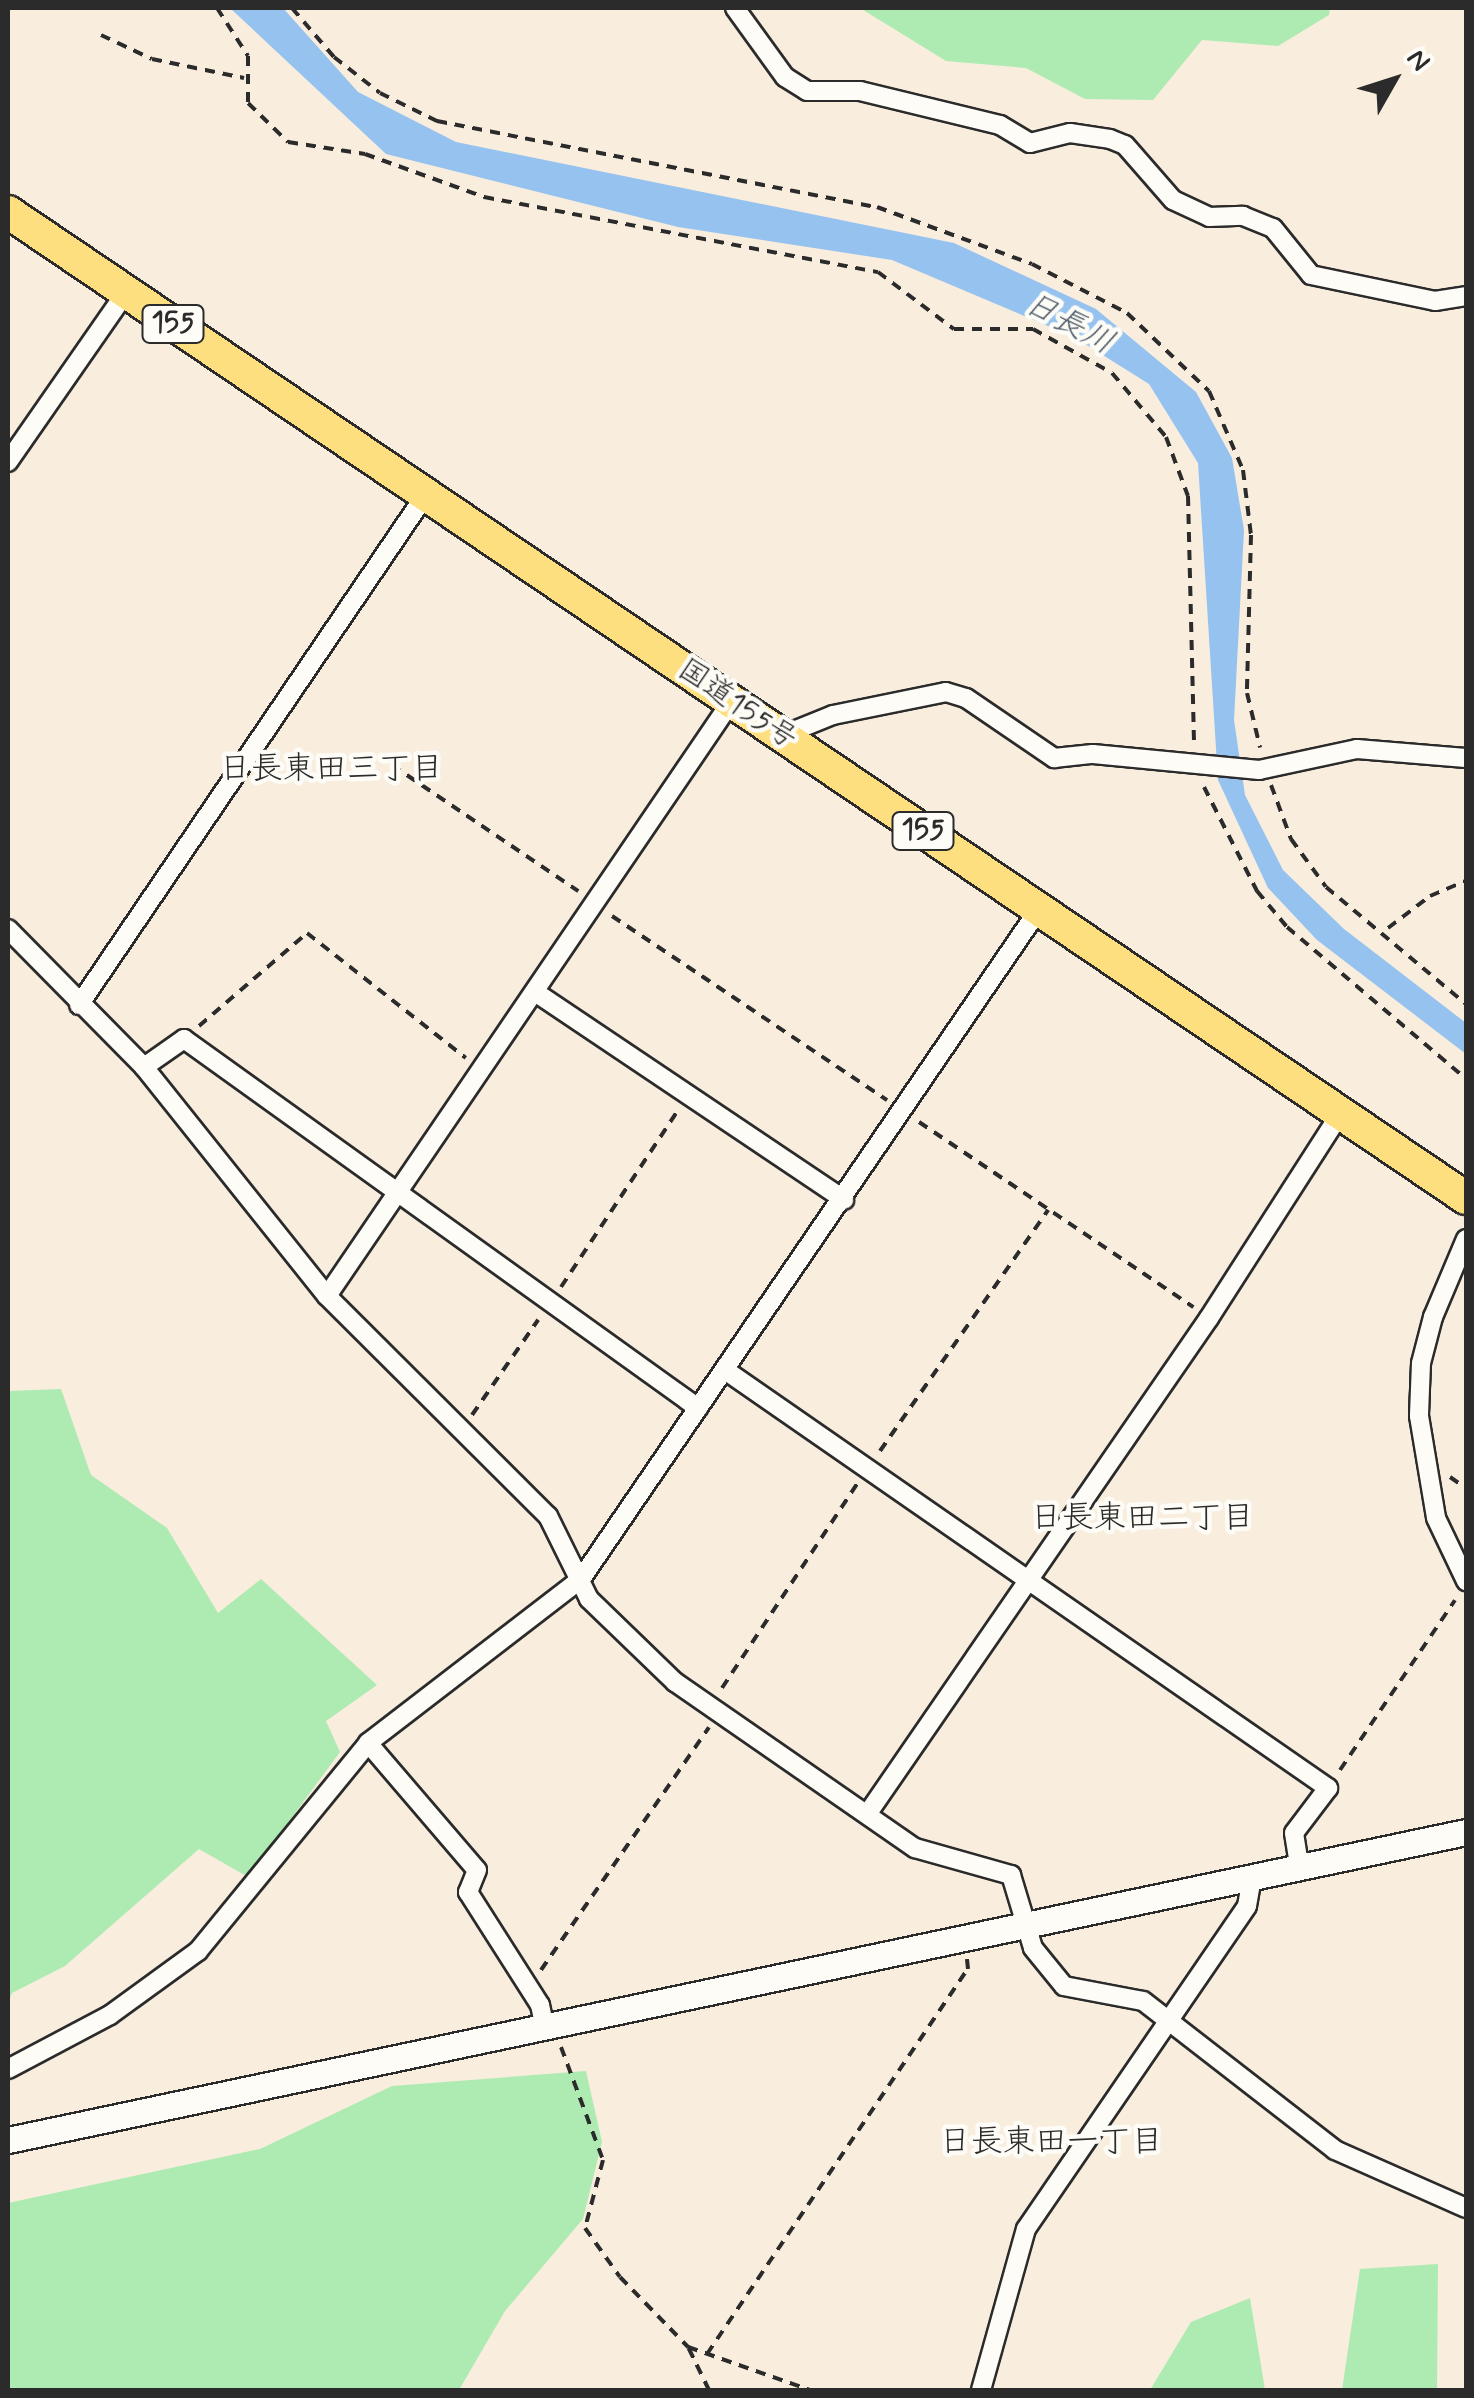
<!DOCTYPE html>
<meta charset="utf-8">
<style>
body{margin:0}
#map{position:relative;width:1474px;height:2398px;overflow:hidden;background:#f9eddd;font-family:Mynerve,"Klee One",sans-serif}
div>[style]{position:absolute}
.green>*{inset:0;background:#aeebb2}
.water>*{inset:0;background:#96c2ef}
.path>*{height:4px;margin-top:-2px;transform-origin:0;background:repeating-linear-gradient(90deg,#2b2b2b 0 10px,transparent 0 18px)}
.roads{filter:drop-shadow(2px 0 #2b2b2b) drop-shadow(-2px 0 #2b2b2b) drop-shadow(0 2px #2b2b2b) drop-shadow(0 -2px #2b2b2b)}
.street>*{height:18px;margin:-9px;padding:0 9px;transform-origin:9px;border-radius:9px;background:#fdfcf7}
.secondary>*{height:25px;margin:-12.5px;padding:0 12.5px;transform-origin:12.5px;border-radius:12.5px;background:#fdfcf7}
.highway>*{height:32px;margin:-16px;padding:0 16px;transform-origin:16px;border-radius:16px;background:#fedf80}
span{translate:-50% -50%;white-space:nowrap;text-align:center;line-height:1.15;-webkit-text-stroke:9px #fdfcf7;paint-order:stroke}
.shield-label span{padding:2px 8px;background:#fdfcf7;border:2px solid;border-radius:8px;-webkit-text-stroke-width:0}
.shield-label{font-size:28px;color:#2b2b2b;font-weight:700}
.street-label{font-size:30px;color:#2b2b2b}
.water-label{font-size:32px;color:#4b5866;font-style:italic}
.neighbourhood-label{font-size:32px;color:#2b2b2b}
.frame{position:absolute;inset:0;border:10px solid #2b2b2b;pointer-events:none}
.north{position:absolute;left:1344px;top:30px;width:100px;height:100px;-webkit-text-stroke:8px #fdfcf7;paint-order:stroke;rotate:51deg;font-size:28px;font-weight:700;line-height:40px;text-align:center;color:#2b2b2b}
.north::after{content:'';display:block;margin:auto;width:35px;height:45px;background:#2b2b2b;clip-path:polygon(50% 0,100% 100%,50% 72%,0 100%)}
</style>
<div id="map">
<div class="green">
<div style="clip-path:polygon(860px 8px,1330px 8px,1329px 15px,1278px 46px,1202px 40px,1153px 100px,1085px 99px,1026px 68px,946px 61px)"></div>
<div style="clip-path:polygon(61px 1389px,91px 1475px,167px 1528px,218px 1613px,261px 1579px,377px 1685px,326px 1721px,340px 1752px,248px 1877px,199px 1849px,65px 1966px,12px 1993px,8px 2003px,8px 1391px)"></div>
<div style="clip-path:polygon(586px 2071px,602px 2142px,583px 2219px,505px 2311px,459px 2390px,8px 2390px,8px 2203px,260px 2149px,392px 2086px)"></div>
<div style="clip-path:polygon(1438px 2264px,1437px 2390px,1342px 2390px,1360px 2269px)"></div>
<div style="clip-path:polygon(1250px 2298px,1265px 2390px,1150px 2390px,1191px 2322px)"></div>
</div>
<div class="water">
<div style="clip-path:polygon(230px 8px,283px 8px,358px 92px,456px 142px,954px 243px,1096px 309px,1196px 392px,1232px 458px,1244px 530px,1234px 720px,1245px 795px,1283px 870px,1344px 929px,1466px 1023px,1466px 1054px,1317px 940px,1268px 888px,1218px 780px,1198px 463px,1149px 384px,1074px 337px,892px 260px,678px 227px,386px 154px)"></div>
</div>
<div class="path">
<div style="left:217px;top:8px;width:57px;rotate:57.1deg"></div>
<div style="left:248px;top:56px;width:47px;rotate:90deg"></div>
<div style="left:248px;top:103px;width:56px;rotate:44.3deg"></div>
<div style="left:288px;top:142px;width:78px;rotate:8.9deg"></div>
<div style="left:365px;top:154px;width:127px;rotate:19.9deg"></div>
<div style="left:484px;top:197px;width:401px;rotate:10.8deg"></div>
<div style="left:878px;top:272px;width:95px;rotate:36.9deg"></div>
<div style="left:954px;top:329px;width:79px"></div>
<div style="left:1033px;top:329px;width:90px;rotate:29.1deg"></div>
<div style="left:1112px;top:373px;width:84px;rotate:49.8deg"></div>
<div style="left:1166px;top:437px;width:63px;rotate:69.6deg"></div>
<div style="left:1188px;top:496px;width:247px;rotate:88.6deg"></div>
<div style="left:292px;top:8px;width:65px;rotate:49.4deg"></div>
<div style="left:334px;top:57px;width:58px;rotate:38deg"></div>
<div style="left:380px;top:93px;width:64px;rotate:26.2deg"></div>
<div style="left:437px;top:121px;width:448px;rotate:11.1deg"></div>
<div style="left:877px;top:207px;width:165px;rotate:20.2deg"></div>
<div style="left:1032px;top:264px;width:107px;rotate:27.3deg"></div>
<div style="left:1127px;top:313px;width:113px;rotate:43.6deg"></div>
<div style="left:1209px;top:391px;width:86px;rotate:66.7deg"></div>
<div style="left:1243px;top:470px;width:65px;rotate:83deg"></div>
<div style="left:1251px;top:535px;width:158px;rotate:91.5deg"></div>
<div style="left:1247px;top:693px;width:56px;rotate:76.5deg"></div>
<div style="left:101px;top:35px;width:56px;rotate:25.2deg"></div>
<div style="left:152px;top:59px;width:94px;rotate:11.7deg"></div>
<div style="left:392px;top:765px;width:225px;rotate:34.1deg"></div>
<div style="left:1271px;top:785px;width:58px;rotate:69.7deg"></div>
<div style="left:1291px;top:839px;width:59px;rotate:53.9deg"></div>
<div style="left:1326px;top:887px;width:182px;rotate:39.9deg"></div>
<div style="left:1204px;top:787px;width:117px;rotate:63deg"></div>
<div style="left:1257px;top:891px;width:47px;rotate:50.2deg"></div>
<div style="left:1287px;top:927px;width:235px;rotate:40.3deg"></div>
<div style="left:612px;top:916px;width:331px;rotate:33.8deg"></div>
<div style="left:1388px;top:928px;width:53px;rotate:-37.3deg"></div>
<div style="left:1430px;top:896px;width:39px;rotate:-23deg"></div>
<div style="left:199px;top:1026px;width:143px;rotate:-40.7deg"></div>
<div style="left:307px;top:933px;width:202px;rotate:38.2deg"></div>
<div style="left:919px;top:1122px;width:331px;rotate:34deg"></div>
<div style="left:561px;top:1287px;width:210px;rotate:-56.5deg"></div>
<div style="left:472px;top:1415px;width:116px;rotate:-55.2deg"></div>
<div style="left:880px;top:1451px;width:294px;rotate:-55.1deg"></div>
<div style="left:1450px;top:1477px;width:19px;rotate:35deg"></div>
<div style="left:722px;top:1688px;width:245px;rotate:-56.5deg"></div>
<div style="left:1340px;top:1770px;width:205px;rotate:-55.9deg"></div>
<div style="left:541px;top:1970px;width:295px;rotate:-55.3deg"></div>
<div style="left:561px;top:2047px;width:121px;rotate:69.6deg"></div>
<div style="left:603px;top:2160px;width:70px;rotate:104.8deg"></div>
<div style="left:585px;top:2228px;width:60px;rotate:54.5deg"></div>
<div style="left:620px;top:2277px;width:98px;rotate:45.8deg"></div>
<div style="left:707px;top:2354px;width:465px;rotate:-55.9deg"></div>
<div style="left:968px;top:1969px;width:10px;rotate:-96deg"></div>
<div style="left:709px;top:2390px;width:48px;rotate:-116deg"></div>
<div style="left:688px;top:2347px;width:129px;rotate:19.4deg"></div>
</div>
<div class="roads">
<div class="street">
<div style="left:735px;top:8px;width:85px;rotate:54.1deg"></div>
<div style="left:785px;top:77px;width:26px;rotate:32deg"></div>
<div style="left:807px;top:91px;width:53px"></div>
<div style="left:860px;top:91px;width:144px;rotate:13.7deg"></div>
<div style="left:1000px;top:125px;width:35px;rotate:31deg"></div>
<div style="left:1030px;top:143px;width:41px;rotate:-14deg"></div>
<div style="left:1070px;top:133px;width:40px;rotate:8.5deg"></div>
<div style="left:1110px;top:139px;width:16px;rotate:22deg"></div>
<div style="left:1125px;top:145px;width:73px;rotate:48.9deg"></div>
<div style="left:1173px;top:200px;width:40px;rotate:25deg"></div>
<div style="left:1209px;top:217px;width:34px;rotate:-2deg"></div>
<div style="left:1243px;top:216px;width:32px;rotate:22deg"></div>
<div style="left:1273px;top:228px;width:60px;rotate:51deg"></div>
<div style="left:1311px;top:275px;width:127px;rotate:11.8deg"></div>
<div style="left:1435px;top:301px;width:31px;rotate:-9deg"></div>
<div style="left:8px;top:462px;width:207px;rotate:-55.2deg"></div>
<div style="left:781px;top:736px;width:56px;rotate:-22deg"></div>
<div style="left:833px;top:715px;width:115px;rotate:-11.5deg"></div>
<div style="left:946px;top:692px;width:21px;rotate:17deg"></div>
<div style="left:966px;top:698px;width:107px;rotate:34.3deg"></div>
<div style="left:1054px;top:758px;width:39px;rotate:-6deg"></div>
<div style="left:1093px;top:754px;width:167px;rotate:5.5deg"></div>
<div style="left:1259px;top:770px;width:100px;rotate:-12.1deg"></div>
<div style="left:1357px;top:749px;width:109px;rotate:4.7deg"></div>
<div style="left:8px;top:929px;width:194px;rotate:45.4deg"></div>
<div style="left:144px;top:1067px;width:293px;rotate:51.4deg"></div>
<div style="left:327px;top:1296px;width:312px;rotate:44.9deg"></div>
<div style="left:548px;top:1516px;width:93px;rotate:63.7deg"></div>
<div style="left:589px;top:1599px;width:120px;rotate:44deg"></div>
<div style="left:675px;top:1682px;width:292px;rotate:34.7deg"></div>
<div style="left:915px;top:1848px;width:100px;rotate:15.7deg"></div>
<div style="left:1011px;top:1875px;width:76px;rotate:73.2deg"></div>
<div style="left:1033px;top:1948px;width:49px;rotate:50.8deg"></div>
<div style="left:1064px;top:1986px;width:80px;rotate:10.8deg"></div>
<div style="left:1143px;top:2001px;width:243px;rotate:37.8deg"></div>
<div style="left:1335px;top:2150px;width:143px;rotate:23.9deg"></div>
<div style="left:538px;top:994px;width:369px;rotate:33.9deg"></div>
<div style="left:79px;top:1005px;width:618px;rotate:-55.82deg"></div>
<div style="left:144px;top:1067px;width:49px;rotate:-35deg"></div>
<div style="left:184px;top:1039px;width:633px;rotate:35.67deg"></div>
<div style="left:1466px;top:1239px;width:85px;rotate:112.9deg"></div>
<div style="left:1433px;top:1317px;width:48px;rotate:104.6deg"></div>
<div style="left:1421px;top:1363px;width:53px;rotate:92.2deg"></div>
<div style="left:1419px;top:1416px;width:103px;rotate:80.5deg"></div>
<div style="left:1436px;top:1518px;width:70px;rotate:64.5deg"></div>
<div style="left:327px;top:1296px;width:718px;rotate:-55.78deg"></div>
<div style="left:725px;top:1370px;width:734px;rotate:34.73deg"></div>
<div style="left:1328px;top:1788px;width:56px;rotate:127.1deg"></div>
<div style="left:1294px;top:1833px;width:36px;rotate:81deg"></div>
<div style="left:368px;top:1743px;width:167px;rotate:49.4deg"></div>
<div style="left:477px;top:1870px;width:24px;rotate:112deg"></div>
<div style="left:468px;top:1892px;width:134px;rotate:57.5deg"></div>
<div style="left:540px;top:2005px;width:25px;rotate:78deg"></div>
<div style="left:868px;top:1813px;width:601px;rotate:-55.44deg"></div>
<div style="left:1209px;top:1318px;width:245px;rotate:-57.3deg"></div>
<div style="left:8px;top:2069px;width:115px;rotate:-27.9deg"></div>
<div style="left:110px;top:2015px;width:109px;rotate:-36deg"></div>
<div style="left:198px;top:1951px;width:269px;rotate:-50.7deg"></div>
<div style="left:368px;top:1743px;width:269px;rotate:-37.6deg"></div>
<div style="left:581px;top:1579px;width:812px;rotate:-55.64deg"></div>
<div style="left:981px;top:2390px;width:167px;rotate:-74.4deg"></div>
<div style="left:1026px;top:2229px;width:391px;rotate:-55.6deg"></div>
<div style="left:1247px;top:1906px;width:29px;rotate:-80deg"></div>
</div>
<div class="secondary">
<div style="left:8px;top:2140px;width:1490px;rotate:-11.93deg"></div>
</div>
<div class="highway">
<div style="left:8px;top:212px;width:1760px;rotate:34.07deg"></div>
</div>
</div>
<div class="shield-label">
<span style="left:173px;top:324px">155</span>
<span style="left:923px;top:831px">155</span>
</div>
<div class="street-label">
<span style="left:737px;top:705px;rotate:34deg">国道155号</span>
</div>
<div class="water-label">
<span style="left:1069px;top:324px;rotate:28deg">日長川</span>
</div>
<div class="neighbourhood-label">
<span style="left:331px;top:769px">日長東田三丁目</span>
<span style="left:1142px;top:1518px">日長東田二丁目</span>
<span style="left:1051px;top:2142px">日長東田一丁目</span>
</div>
<div class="frame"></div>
<div class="north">N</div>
</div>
